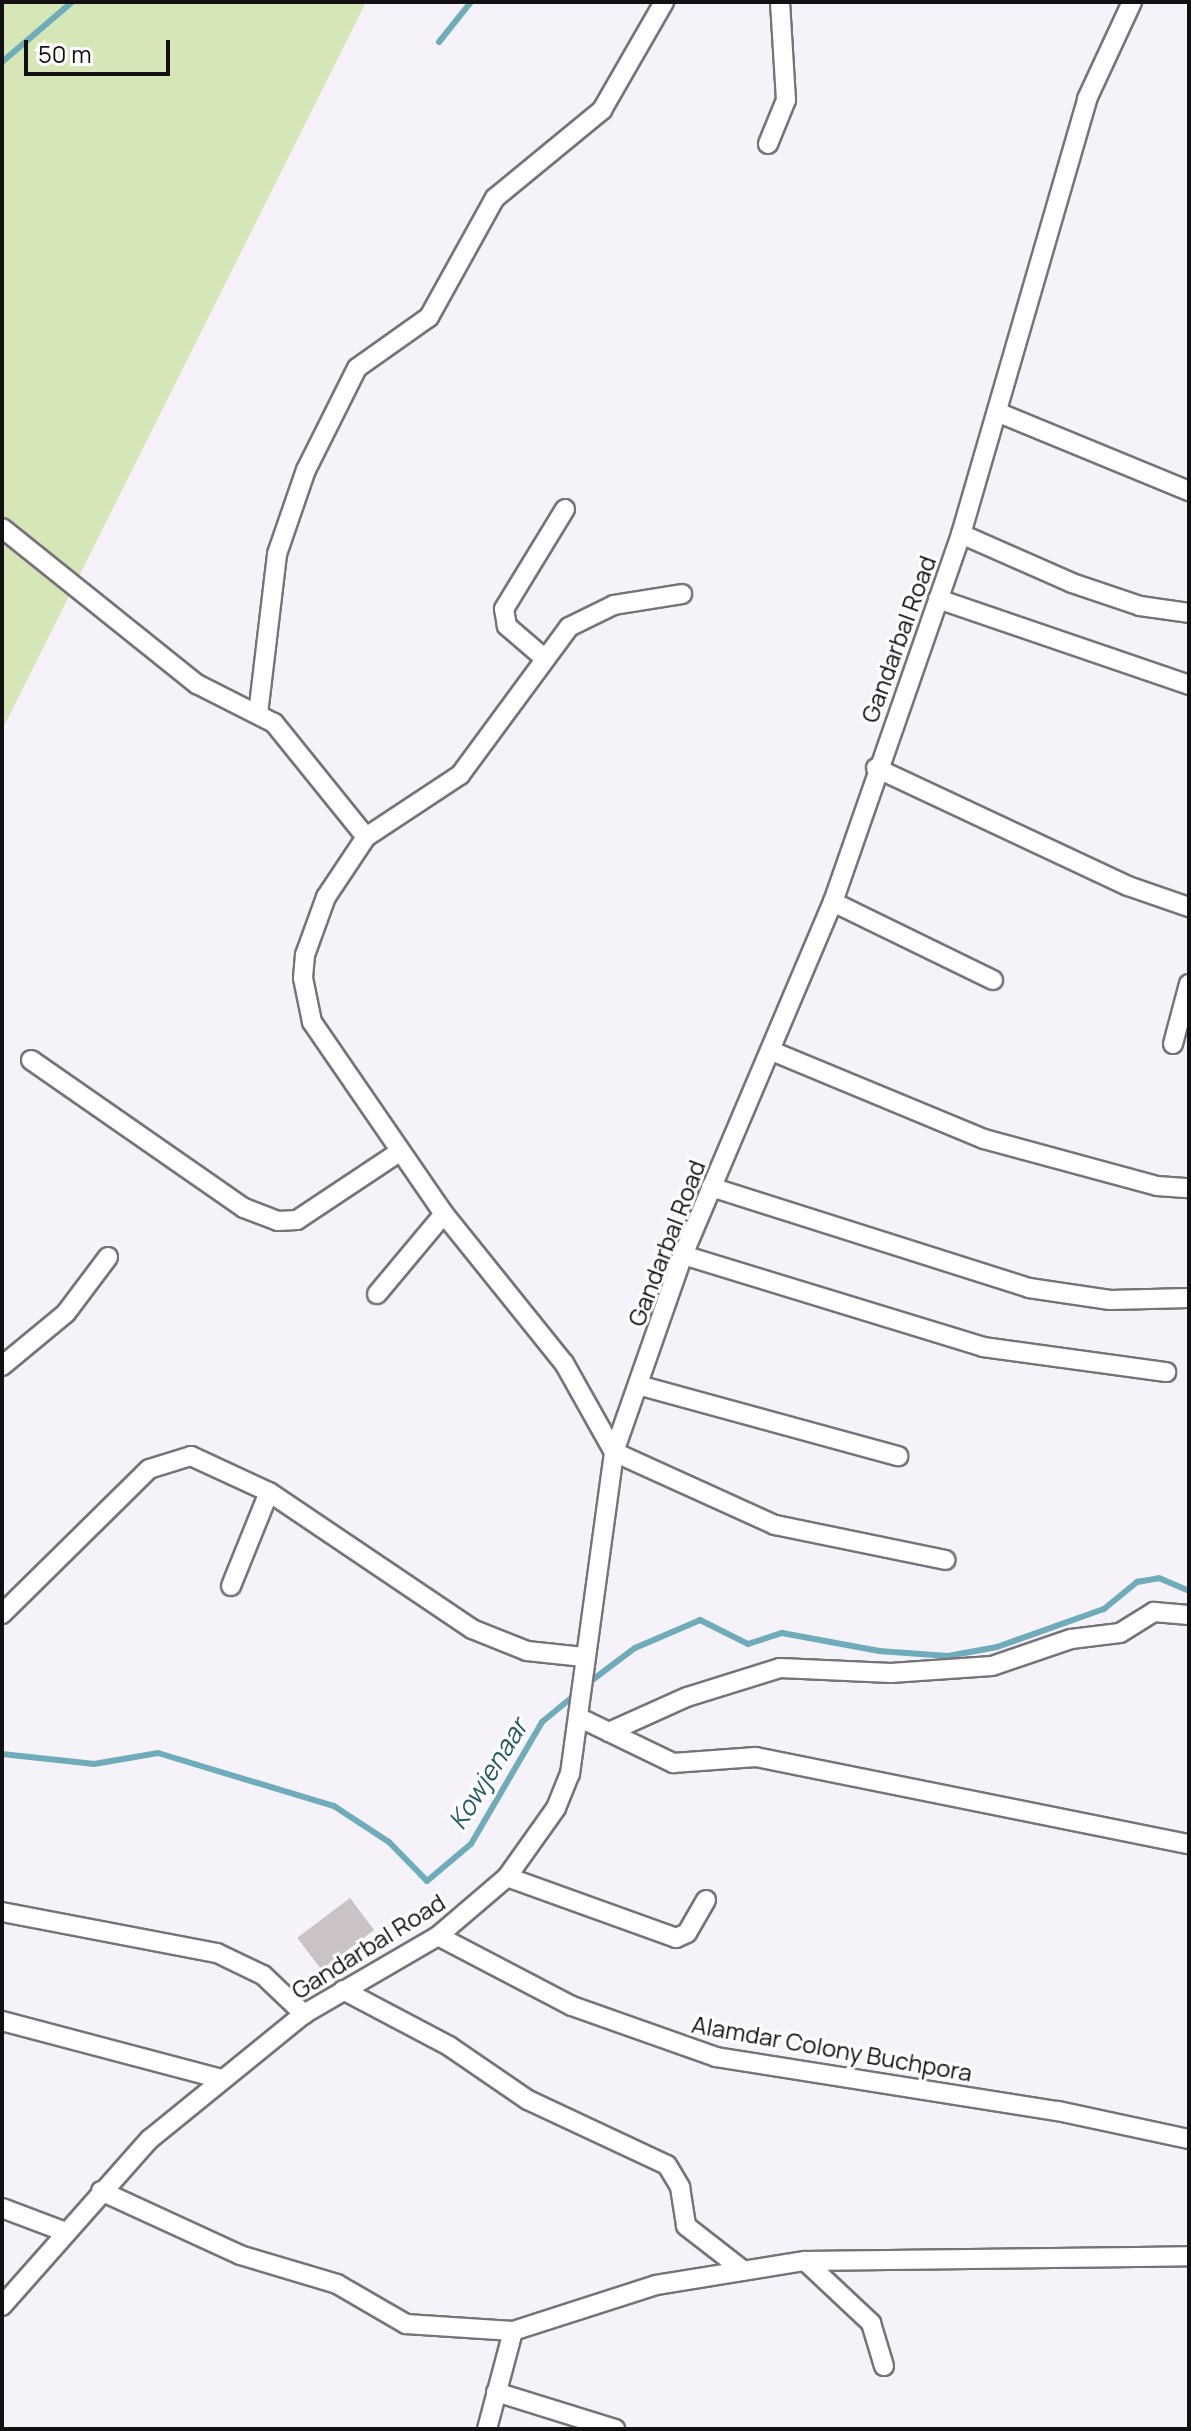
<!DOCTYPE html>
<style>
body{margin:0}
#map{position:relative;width:1191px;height:2431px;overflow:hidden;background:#f6f2fa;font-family:Manrope,sans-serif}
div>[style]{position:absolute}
.green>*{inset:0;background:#d5e6b7}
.stream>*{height:6px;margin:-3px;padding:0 3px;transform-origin:3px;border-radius:3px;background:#6eacb9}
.building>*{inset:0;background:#cbc2c7;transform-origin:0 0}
.roads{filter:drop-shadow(2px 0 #77737a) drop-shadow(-2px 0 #77737a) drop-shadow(0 2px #77737a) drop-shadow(0 -2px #77737a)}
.minor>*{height:18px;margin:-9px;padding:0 9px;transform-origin:9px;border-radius:9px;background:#fff}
span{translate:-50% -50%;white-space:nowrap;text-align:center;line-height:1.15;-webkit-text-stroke:6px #fff;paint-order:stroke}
.street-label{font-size:24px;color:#121013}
.water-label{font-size:26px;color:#255b64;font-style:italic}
.frame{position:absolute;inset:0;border:4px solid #121013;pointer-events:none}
.scale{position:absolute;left:24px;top:40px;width:146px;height:36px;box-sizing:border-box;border:4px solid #121013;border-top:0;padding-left:10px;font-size:24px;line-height:28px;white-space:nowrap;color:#121013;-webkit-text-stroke:6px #fff;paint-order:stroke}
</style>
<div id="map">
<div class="green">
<div style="clip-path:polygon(2px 2px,366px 2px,2px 730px)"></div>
</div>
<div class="stream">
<div style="left:439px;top:42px;width:51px;rotate:-51.3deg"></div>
<div style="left:2px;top:62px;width:92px;rotate:-40.6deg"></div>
<div style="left:587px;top:1684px;width:60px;rotate:-36.9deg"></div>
<div style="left:635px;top:1648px;width:71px;rotate:-23.3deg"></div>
<div style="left:700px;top:1620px;width:54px;rotate:26.6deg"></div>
<div style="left:748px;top:1644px;width:36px;rotate:-18deg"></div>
<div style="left:782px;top:1633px;width:99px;rotate:10.5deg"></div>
<div style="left:879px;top:1651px;width:69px;rotate:4.1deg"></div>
<div style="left:948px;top:1656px;width:50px;rotate:-10.4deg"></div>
<div style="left:997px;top:1647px;width:114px;rotate:-19.6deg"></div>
<div style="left:1104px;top:1609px;width:43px;rotate:-39.3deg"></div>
<div style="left:1137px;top:1582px;width:22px;rotate:-10deg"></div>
<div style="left:1159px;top:1578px;width:33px;rotate:23deg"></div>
<div style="left:2px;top:1754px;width:93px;rotate:6.2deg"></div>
<div style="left:94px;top:1764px;width:65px;rotate:-9.8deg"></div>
<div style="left:158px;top:1753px;width:184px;rotate:16.8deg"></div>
<div style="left:334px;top:1806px;width:66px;rotate:33.2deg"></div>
<div style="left:389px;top:1842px;width:54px;rotate:45.7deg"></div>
<div style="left:427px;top:1881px;width:57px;rotate:-40.1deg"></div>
<div style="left:471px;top:1844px;width:141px;rotate:-59.8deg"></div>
<div style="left:542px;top:1722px;width:44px;rotate:-39.5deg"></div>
</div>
<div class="building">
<div style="left:350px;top:1898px;width:40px;height:66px;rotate:53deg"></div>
</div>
<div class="roads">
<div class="minor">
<div style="left:768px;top:144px;width:48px;rotate:-67.8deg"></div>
<div style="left:786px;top:100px;width:98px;rotate:-93.5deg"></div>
<div style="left:997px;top:412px;width:208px;rotate:22.4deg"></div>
<div style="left:2px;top:528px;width:250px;rotate:38.7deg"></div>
<div style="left:197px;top:684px;width:86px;rotate:26.9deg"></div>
<div style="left:274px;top:723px;width:146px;rotate:51.1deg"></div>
<div style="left:366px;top:837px;width:72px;rotate:123.7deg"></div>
<div style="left:326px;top:897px;width:62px;rotate:109.9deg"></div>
<div style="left:305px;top:955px;width:23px;rotate:95deg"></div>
<div style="left:303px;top:978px;width:45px;rotate:78.4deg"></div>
<div style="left:312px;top:1022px;width:233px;rotate:55.5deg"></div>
<div style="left:444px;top:1214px;width:191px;rotate:51.2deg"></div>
<div style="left:564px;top:1363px;width:102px;rotate:60.7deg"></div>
<div style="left:614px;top:1452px;width:177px;rotate:24.4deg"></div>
<div style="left:775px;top:1525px;width:174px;rotate:11.6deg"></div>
<div style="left:961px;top:534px;width:121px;rotate:23.8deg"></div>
<div style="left:1072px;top:583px;width:72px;rotate:18.7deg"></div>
<div style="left:1140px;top:606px;width:49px;rotate:8.1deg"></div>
<div style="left:938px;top:599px;width:265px;rotate:18.9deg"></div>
<div style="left:543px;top:657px;width:48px;rotate:-139.3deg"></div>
<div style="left:507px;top:626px;width:17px;rotate:-100deg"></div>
<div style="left:504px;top:609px;width:117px;rotate:-58.6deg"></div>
<div style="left:258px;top:714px;width:161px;rotate:-83.2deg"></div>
<div style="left:277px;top:554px;width:89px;rotate:-71deg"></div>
<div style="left:306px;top:470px;width:114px;rotate:-63.4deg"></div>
<div style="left:357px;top:368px;width:88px;rotate:-35.3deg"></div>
<div style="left:429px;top:317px;width:136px;rotate:-61deg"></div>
<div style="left:495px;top:198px;width:139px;rotate:-39.4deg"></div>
<div style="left:602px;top:110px;width:125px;rotate:-60.1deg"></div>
<div style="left:876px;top:768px;width:278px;rotate:25.1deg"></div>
<div style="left:1128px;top:886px;width:65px;rotate:19deg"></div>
<div style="left:366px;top:837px;width:113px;rotate:-33.4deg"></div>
<div style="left:460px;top:775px;width:184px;rotate:-53.6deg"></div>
<div style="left:569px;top:627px;width:50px;rotate:-26.1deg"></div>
<div style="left:614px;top:605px;width:69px;rotate:-9.2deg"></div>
<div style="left:833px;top:902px;width:178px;rotate:26deg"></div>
<div style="left:1173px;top:1044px;width:62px;rotate:-75.1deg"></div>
<div style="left:774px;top:1052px;width:227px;rotate:22.5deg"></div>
<div style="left:984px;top:1139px;width:179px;rotate:15.2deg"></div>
<div style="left:1157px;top:1186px;width:32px;rotate:4deg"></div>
<div style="left:31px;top:1060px;width:259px;rotate:34.8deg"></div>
<div style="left:244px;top:1208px;width:36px;rotate:21deg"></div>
<div style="left:278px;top:1221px;width:19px;rotate:-3deg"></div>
<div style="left:297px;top:1220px;width:121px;rotate:-33.6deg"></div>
<div style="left:711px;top:1187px;width:334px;rotate:17.6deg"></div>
<div style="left:1029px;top:1288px;width:82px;rotate:8.4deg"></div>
<div style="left:1110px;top:1300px;width:79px;rotate:-1.5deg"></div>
<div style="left:683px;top:1255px;width:314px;rotate:17deg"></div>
<div style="left:983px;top:1347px;width:185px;rotate:7.8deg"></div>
<div style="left:377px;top:1294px;width:104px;rotate:-50.1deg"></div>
<div style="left:2px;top:1366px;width:83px;rotate:-39.6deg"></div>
<div style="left:66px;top:1313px;width:70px;rotate:-53.1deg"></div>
<div style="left:638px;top:1385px;width:270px;rotate:15.3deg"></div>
<div style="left:231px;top:1586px;width:101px;rotate:-68deg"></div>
<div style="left:2px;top:1614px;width:206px;rotate:-44.6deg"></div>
<div style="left:149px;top:1469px;width:44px;rotate:-17.2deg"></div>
<div style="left:191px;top:1456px;width:86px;rotate:24.8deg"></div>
<div style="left:269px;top:1492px;width:245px;rotate:34deg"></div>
<div style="left:472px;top:1629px;width:59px;rotate:21.8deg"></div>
<div style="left:527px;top:1651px;width:57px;rotate:6deg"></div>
<div style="left:578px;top:1717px;width:106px;rotate:25.8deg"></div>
<div style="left:673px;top:1763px;width:83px;rotate:-4.1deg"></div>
<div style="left:756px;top:1757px;width:442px;rotate:11.4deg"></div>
<div style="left:609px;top:1732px;width:85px;rotate:-24.2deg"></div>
<div style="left:687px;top:1697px;width:97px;rotate:-17.3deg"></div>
<div style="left:780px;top:1668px;width:111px;rotate:2.6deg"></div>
<div style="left:891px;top:1673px;width:101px;rotate:-4deg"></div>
<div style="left:992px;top:1666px;width:83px;rotate:-18.9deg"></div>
<div style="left:1071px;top:1639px;width:49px;rotate:-7deg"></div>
<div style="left:1120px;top:1633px;width:40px;rotate:-32deg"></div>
<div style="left:1154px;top:1612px;width:35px;rotate:5deg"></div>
<div style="left:507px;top:1877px;width:180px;rotate:19.8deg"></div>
<div style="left:676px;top:1938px;width:12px;rotate:-24deg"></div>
<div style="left:687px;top:1933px;width:38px;rotate:-60deg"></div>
<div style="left:2px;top:1912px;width:219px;rotate:10.8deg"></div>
<div style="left:217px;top:1953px;width:51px;rotate:25.6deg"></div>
<div style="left:263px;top:1975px;width:57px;rotate:43.6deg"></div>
<div style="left:438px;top:1936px;width:151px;rotate:27.6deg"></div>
<div style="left:572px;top:2006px;width:153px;rotate:19.5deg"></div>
<div style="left:716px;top:2057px;width:346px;rotate:9deg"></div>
<div style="left:1058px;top:2111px;width:134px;rotate:12.1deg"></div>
<div style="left:343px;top:1990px;width:120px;rotate:27.8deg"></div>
<div style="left:449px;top:2046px;width:96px;rotate:34.4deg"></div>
<div style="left:528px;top:2100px;width:153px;rotate:25.1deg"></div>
<div style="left:667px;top:2165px;width:26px;rotate:59deg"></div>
<div style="left:680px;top:2187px;width:39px;rotate:81deg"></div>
<div style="left:686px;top:2226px;width:73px;rotate:37.8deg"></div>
<div style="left:2px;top:2021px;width:228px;rotate:14.8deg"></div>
<div style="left:101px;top:2191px;width:153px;rotate:24.7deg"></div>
<div style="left:240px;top:2255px;width:101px;rotate:16.6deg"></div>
<div style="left:337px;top:2284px;width:80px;rotate:30.1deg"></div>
<div style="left:406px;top:2324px;width:107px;rotate:3.7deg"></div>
<div style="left:2px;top:2208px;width:65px;rotate:20.7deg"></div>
<div style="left:805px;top:2261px;width:91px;rotate:43.2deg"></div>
<div style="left:871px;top:2323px;width:45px;rotate:73.2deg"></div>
<div style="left:2px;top:2306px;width:223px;rotate:-48.5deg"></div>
<div style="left:150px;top:2139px;width:198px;rotate:-39.1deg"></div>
<div style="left:304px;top:2014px;width:155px;rotate:-30.2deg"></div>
<div style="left:438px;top:1936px;width:91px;rotate:-40.5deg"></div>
<div style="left:507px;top:1877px;width:85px;rotate:-54.6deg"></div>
<div style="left:556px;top:1808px;width:37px;rotate:-68deg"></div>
<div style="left:570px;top:1774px;width:325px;rotate:-82.2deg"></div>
<div style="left:614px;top:1452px;width:209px;rotate:-70.7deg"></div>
<div style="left:683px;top:1255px;width:384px;rotate:-67deg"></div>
<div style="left:833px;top:902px;width:390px;rotate:-70.8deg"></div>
<div style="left:961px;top:534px;width:453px;rotate:-73.8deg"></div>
<div style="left:1087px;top:99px;width:107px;rotate:-65.1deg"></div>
<div style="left:496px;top:2392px;width:125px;rotate:17.3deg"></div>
<div style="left:487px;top:2429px;width:101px;rotate:-75.1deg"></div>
<div style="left:513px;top:2331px;width:150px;rotate:-17.8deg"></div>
<div style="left:656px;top:2285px;width:151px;rotate:-9.2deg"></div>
<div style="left:805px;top:2261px;width:384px;rotate:-0.7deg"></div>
</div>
</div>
<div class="street-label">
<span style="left:898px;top:639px;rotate:-70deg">Gandarbal Road</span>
<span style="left:666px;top:1243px;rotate:-69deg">Gandarbal Road</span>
<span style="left:368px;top:1946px;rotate:-32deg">Gandarbal Road</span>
<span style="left:832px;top:2048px;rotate:10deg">Alamdar Colony Buchpora</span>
</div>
<div class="water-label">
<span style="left:488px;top:1774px;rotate:-58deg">Kowjenaar</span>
</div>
<div class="frame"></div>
<div class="scale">50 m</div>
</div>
